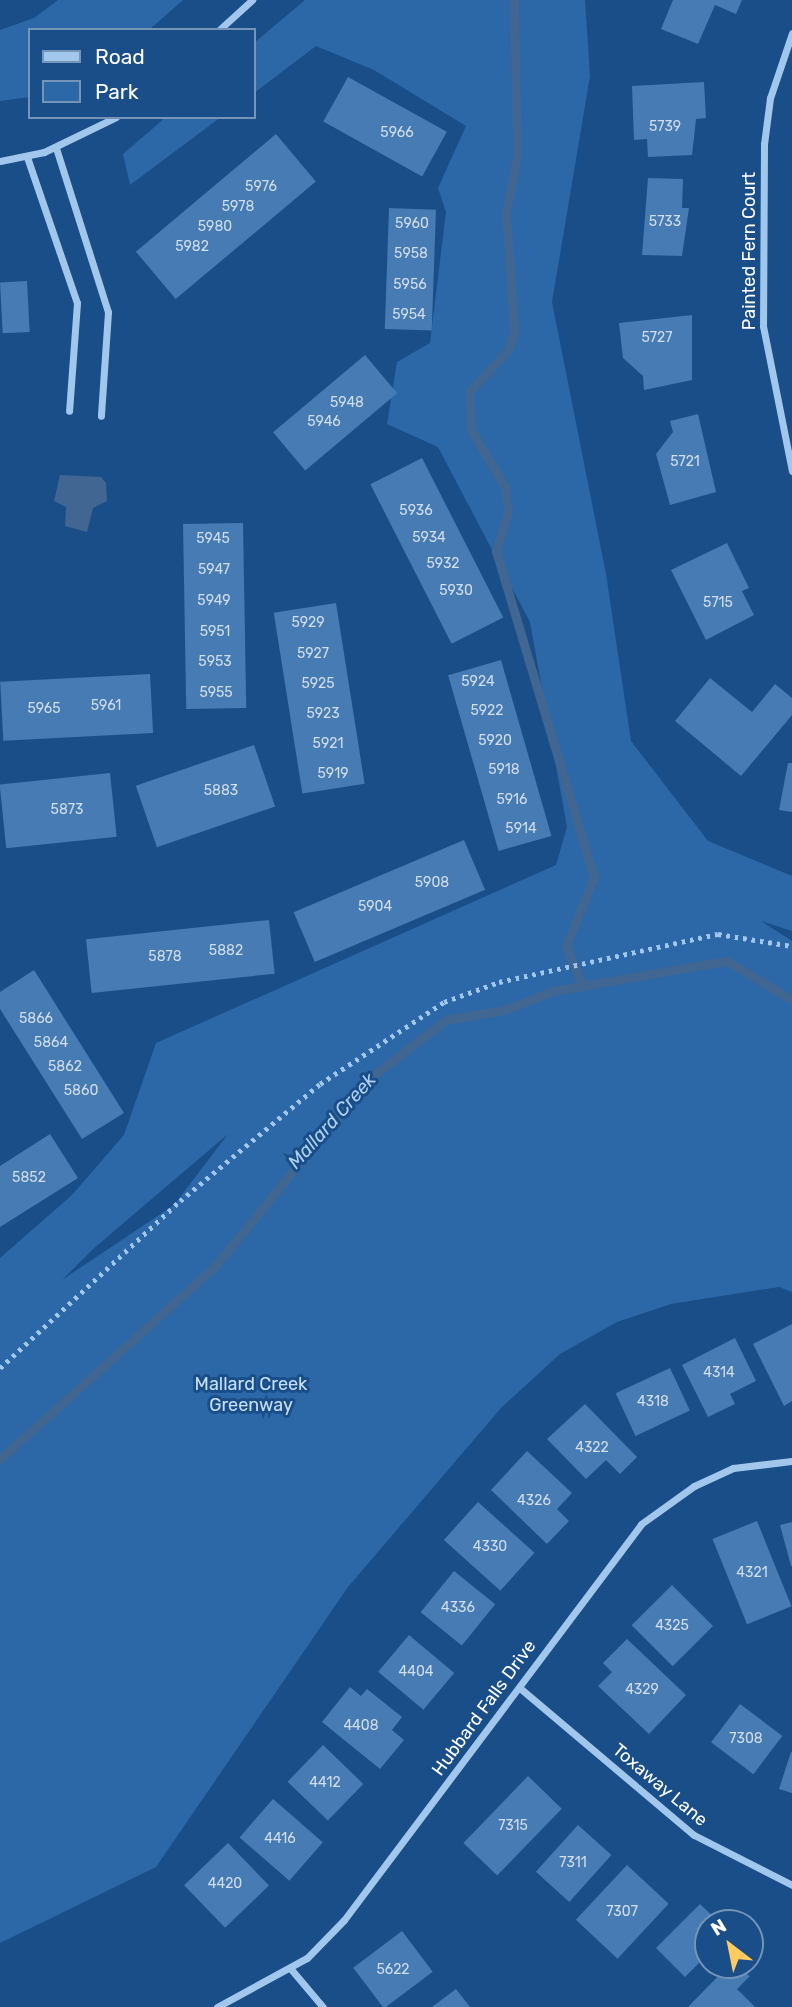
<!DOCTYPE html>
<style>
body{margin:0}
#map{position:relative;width:792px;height:2007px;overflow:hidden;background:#194e89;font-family:Rubik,sans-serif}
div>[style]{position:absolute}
.green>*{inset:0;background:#2c68a7}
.water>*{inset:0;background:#406691}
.stream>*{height:9px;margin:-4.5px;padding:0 4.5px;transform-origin:4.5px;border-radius:4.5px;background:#406691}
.building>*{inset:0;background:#467bb3;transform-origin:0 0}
.path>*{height:4.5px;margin-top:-2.25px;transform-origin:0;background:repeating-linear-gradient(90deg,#a2c7ed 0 3.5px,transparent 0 8.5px)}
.street>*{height:7px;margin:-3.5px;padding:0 3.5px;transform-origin:3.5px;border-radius:3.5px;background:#a2c7ed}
span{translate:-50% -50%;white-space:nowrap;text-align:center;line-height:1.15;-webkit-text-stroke:6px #194e89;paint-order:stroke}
.number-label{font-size:14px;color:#d1deec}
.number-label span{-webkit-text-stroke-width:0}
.street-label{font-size:18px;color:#fff}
.park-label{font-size:18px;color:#c8e0f9}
.water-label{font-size:19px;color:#aed1f4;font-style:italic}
.legend{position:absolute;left:28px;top:28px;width:228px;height:91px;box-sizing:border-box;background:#194e89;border:2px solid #7595b8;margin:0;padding:9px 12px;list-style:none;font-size:21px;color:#fff}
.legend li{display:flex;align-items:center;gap:14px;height:35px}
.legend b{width:35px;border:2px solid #7595b8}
.north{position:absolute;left:694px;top:1909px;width:70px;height:70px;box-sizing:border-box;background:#194e89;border:2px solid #7595b8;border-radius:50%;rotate:328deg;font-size:19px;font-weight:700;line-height:28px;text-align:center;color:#fff}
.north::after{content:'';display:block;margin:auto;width:24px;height:32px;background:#ffcb5e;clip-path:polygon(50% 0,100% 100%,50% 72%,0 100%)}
</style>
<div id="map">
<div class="green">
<div style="clip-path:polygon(58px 0,183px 0,149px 30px,30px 30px,30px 97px,0 101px,0 30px,34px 18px)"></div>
<div style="clip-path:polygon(evenodd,305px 0,585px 0,590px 76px,552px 302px,606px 574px,631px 741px,708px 841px,792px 876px,792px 931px,761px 921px,792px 941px,792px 1292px,779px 1287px,671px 1304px,617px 1322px,560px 1354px,501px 1408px,348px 1587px,156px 1867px,0 1943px,0 1258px,72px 1195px,124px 1135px,156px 1043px,556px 865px,567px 827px,530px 622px,438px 447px,387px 424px,397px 362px,430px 343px,446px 212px,438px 188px,466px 126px,374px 70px,316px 46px,254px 93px,254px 43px,305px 0,228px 1134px,174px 1205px,62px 1280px,93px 1249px,228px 1134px)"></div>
<div style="clip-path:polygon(166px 117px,221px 117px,130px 185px,123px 154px)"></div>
</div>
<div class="water">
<div style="clip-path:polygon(60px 475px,101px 477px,106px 483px,107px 501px,93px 508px,87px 532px,65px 526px,66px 507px,54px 501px)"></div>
</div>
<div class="stream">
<div style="left:514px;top:0;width:155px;rotate:88.9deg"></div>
<div style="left:517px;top:155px;width:58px;rotate:100.9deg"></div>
<div style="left:506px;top:212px;width:120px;rotate:86.2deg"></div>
<div style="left:514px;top:332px;width:19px;rotate:108deg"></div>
<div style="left:508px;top:350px;width:57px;rotate:132.9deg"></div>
<div style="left:469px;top:392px;width:38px;rotate:87deg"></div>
<div style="left:471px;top:430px;width:66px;rotate:59.2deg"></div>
<div style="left:505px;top:487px;width:25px;rotate:83deg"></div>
<div style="left:508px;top:512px;width:41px;rotate:107.1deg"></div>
<div style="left:496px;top:551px;width:340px;rotate:73.3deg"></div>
<div style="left:594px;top:877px;width:74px;rotate:112.1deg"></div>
<div style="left:566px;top:946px;width:44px;rotate:67.5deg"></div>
<div style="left:0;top:1459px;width:290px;rotate:-41.9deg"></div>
<div style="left:216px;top:1265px;width:237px;rotate:-50.8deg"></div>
<div style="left:366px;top:1081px;width:101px;rotate:-37.3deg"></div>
<div style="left:446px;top:1020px;width:60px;rotate:-9.6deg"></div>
<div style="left:505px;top:1010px;width:52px;rotate:-21.6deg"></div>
<div style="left:553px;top:991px;width:177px;rotate:-9.8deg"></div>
<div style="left:727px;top:961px;width:76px;rotate:31deg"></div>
</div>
<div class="building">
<div style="clip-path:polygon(673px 0,742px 0,736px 14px,715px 5px,698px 44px,661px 29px)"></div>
<div style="left:348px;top:77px;width:113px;height:51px;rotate:29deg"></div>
<div style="clip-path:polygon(704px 82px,706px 118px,696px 119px,692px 155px,648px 157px,647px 139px,634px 140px,632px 86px)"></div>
<div style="left:276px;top:134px;width:62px;height:183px;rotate:50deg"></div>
<div style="clip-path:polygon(648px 178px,683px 179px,682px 208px,689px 208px,682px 256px,642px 255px)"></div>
<div style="left:389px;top:208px;width:47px;height:121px;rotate:2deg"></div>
<div style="left:27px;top:281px;width:51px;height:27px;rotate:87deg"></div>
<div style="clip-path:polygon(692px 315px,692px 380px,644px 390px,643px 376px,623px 358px,619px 323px)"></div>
<div style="left:365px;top:355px;width:50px;height:120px;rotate:50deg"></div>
<div style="clip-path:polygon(698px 414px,716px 492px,670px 505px,656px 454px,673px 432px,670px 421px)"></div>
<div style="left:422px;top:458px;width:179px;height:58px;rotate:63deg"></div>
<div style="left:243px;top:523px;width:185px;height:60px;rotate:89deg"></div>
<div style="clip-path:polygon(727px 543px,749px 588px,742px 591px,754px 615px,706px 640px,671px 570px)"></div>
<div style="left:336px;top:603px;width:183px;height:63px;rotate:81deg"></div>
<div style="left:501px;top:660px;width:183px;height:55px;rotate:74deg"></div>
<div style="left:150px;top:674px;width:59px;height:150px;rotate:87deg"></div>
<div style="clip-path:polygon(710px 678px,752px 712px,775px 684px,792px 698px,792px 715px,741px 776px,675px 721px)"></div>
<div style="left:254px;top:745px;width:65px;height:125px;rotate:71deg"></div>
<div style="clip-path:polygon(788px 763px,792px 763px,792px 812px,779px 810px)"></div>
<div style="left:110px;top:773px;width:64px;height:111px;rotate:84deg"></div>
<div style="left:464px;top:840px;width:54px;height:185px;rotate:67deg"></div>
<div style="left:269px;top:920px;width:54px;height:184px;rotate:84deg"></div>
<div style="clip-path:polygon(34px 970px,124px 1113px,82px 1139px,0 1009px,0 992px)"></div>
<div style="clip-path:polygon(50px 1134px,78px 1178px,0 1227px,0 1166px)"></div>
<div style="clip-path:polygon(792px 1324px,792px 1401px,784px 1406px,753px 1344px)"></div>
<div style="clip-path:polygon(735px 1338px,756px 1381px,730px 1394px,735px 1404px,708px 1417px,682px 1365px)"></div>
<div style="left:670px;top:1368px;width:47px;height:60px;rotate:65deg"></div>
<div style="clip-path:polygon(585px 1404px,637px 1457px,620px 1474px,606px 1460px,586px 1479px,547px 1439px)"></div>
<div style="clip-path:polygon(527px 1451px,572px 1493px,557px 1509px,569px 1521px,547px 1544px,491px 1490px)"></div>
<div style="left:478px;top:1502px;width:76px;height:51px;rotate:42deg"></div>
<div style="left:757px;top:1521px;width:92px;height:48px;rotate:68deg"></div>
<div style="clip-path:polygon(792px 1522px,792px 1566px,791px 1566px,780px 1525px)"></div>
<div style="left:454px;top:1571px;width:53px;height:53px;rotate:39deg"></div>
<div style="left:672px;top:1585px;width:58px;height:57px;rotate:45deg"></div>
<div style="left:409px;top:1635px;width:59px;height:48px;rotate:40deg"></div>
<div style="clip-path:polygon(627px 1639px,686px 1695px,649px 1734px,598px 1686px,612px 1672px,603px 1663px)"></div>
<div style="clip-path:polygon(350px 1687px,361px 1696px,367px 1689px,402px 1717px,392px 1730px,404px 1740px,380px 1769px,322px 1722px)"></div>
<div style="left:740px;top:1704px;width:53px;height:48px;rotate:37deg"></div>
<div style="left:323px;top:1745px;width:56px;height:51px;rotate:44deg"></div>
<div style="clip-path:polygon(791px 1752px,792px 1752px,792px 1793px,779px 1789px)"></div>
<div style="left:528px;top:1776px;width:47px;height:93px;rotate:44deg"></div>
<div style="left:273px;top:1799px;width:66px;height:51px;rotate:41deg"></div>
<div style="left:578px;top:1825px;width:45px;height:63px;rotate:42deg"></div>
<div style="left:228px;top:1843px;width:59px;height:61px;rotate:46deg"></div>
<div style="left:627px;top:1865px;width:57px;height:75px;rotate:43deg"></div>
<div style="clip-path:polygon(700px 1904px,720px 1923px,708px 1923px,708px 1954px,685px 1977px,656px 1948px)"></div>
<div style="left:402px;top:1931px;width:51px;height:61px;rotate:53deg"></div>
<div style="clip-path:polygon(729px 1965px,750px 1976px,737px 1989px,755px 2007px,688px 2007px)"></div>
<div style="clip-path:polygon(456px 1989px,470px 2007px,432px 2007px)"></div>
</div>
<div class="path">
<div style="left:0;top:1368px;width:246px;rotate:-42.9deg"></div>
<div style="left:180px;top:1201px;width:182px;rotate:-39.9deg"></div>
<div style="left:320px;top:1084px;width:149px;rotate:-33.5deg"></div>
<div style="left:444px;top:1002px;width:59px;rotate:-20deg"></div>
<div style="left:499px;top:982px;width:224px;rotate:-12.4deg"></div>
<div style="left:718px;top:934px;width:75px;rotate:9.2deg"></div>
</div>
<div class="street">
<div style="left:219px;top:30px;width:45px;rotate:-42.3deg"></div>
<div style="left:792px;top:33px;width:69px;rotate:108.7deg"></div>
<div style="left:770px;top:98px;width:46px;rotate:97.4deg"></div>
<div style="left:764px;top:144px;width:182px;rotate:90.3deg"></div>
<div style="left:763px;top:326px;width:148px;rotate:78.7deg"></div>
<div style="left:56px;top:148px;width:172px;rotate:72.4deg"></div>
<div style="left:108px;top:312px;width:104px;rotate:93.9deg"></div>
<div style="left:27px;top:157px;width:154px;rotate:71.1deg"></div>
<div style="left:77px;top:303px;width:108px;rotate:94.2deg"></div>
<div style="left:0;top:161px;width:45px;rotate:-11.6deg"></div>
<div style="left:44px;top:152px;width:80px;rotate:-25.9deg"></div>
<div style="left:521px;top:1689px;width:226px;rotate:40.2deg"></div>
<div style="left:694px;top:1835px;width:110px;rotate:27deg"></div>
<div style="left:290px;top:1968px;width:51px;rotate:49.8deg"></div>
<div style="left:217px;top:2007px;width:102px;rotate:-28.6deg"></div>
<div style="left:307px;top:1958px;width:53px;rotate:-45.8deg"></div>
<div style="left:344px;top:1920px;width:495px;rotate:-53.1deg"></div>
<div style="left:641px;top:1524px;width:65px;rotate:-35.6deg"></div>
<div style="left:694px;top:1486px;width:43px;rotate:-24.8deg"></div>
<div style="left:733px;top:1468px;width:59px;rotate:-6.8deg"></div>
</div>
<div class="number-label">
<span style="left:665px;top:127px">5739</span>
<span style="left:397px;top:133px">5966</span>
<span style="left:261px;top:187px">5976</span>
<span style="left:238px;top:207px">5978</span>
<span style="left:665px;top:222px">5733</span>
<span style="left:412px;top:224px">5960</span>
<span style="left:215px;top:227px">5980</span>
<span style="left:192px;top:247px">5982</span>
<span style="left:411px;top:254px">5958</span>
<span style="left:410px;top:285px">5956</span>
<span style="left:409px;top:315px">5954</span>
<span style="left:657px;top:338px">5727</span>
<span style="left:347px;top:403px">5948</span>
<span style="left:324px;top:422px">5946</span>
<span style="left:685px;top:462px">5721</span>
<span style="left:416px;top:511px">5936</span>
<span style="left:429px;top:538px">5934</span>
<span style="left:213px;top:539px">5945</span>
<span style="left:443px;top:564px">5932</span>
<span style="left:214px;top:570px">5947</span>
<span style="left:456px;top:591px">5930</span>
<span style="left:214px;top:601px">5949</span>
<span style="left:718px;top:603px">5715</span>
<span style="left:308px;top:623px">5929</span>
<span style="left:215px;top:632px">5951</span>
<span style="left:313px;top:654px">5927</span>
<span style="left:215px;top:662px">5953</span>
<span style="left:478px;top:682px">5924</span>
<span style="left:318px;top:684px">5925</span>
<span style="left:216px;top:693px">5955</span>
<span style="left:106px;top:706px">5961</span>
<span style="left:44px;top:709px">5965</span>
<span style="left:487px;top:711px">5922</span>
<span style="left:323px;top:714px">5923</span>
<span style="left:495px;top:741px">5920</span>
<span style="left:328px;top:744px">5921</span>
<span style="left:504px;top:770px">5918</span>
<span style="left:333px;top:774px">5919</span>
<span style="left:221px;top:791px">5883</span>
<span style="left:512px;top:800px">5916</span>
<span style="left:67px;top:810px">5873</span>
<span style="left:521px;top:829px">5914</span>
<span style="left:432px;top:883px">5908</span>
<span style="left:375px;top:907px">5904</span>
<span style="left:226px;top:951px">5882</span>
<span style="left:165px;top:957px">5878</span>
<span style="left:36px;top:1019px">5866</span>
<span style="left:51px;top:1043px">5864</span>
<span style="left:65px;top:1067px">5862</span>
<span style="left:81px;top:1091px">5860</span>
<span style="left:29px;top:1178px">5852</span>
<span style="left:719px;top:1373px">4314</span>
<span style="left:653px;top:1402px">4318</span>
<span style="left:592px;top:1448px">4322</span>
<span style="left:534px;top:1501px">4326</span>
<span style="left:490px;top:1547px">4330</span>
<span style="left:752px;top:1573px">4321</span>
<span style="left:458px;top:1608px">4336</span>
<span style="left:672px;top:1626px">4325</span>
<span style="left:416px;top:1672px">4404</span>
<span style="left:642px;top:1690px">4329</span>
<span style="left:361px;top:1726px">4408</span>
<span style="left:746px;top:1739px">7308</span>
<span style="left:325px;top:1783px">4412</span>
<span style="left:513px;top:1826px">7315</span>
<span style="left:280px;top:1839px">4416</span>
<span style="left:573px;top:1863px">7311</span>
<span style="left:225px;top:1884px">4420</span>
<span style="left:622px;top:1912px">7307</span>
<span style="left:393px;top:1970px">5622</span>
</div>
<div class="street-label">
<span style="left:749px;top:251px;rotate:-90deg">Painted Fern Court</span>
<span style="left:484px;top:1708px;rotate:-54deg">Hubbard Falls Drive</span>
<span style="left:660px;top:1785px;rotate:40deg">Toxaway Lane</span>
</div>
<div class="park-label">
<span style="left:251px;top:1395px">Mallard Creek<br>Greenway</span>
</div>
<div class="water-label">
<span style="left:332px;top:1121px;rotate:-48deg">Mallard Creek</span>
</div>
<ul class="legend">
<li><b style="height:9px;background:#a2c7ed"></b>Road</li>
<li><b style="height:19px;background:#2c68a7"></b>Park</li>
</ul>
<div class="north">N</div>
</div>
